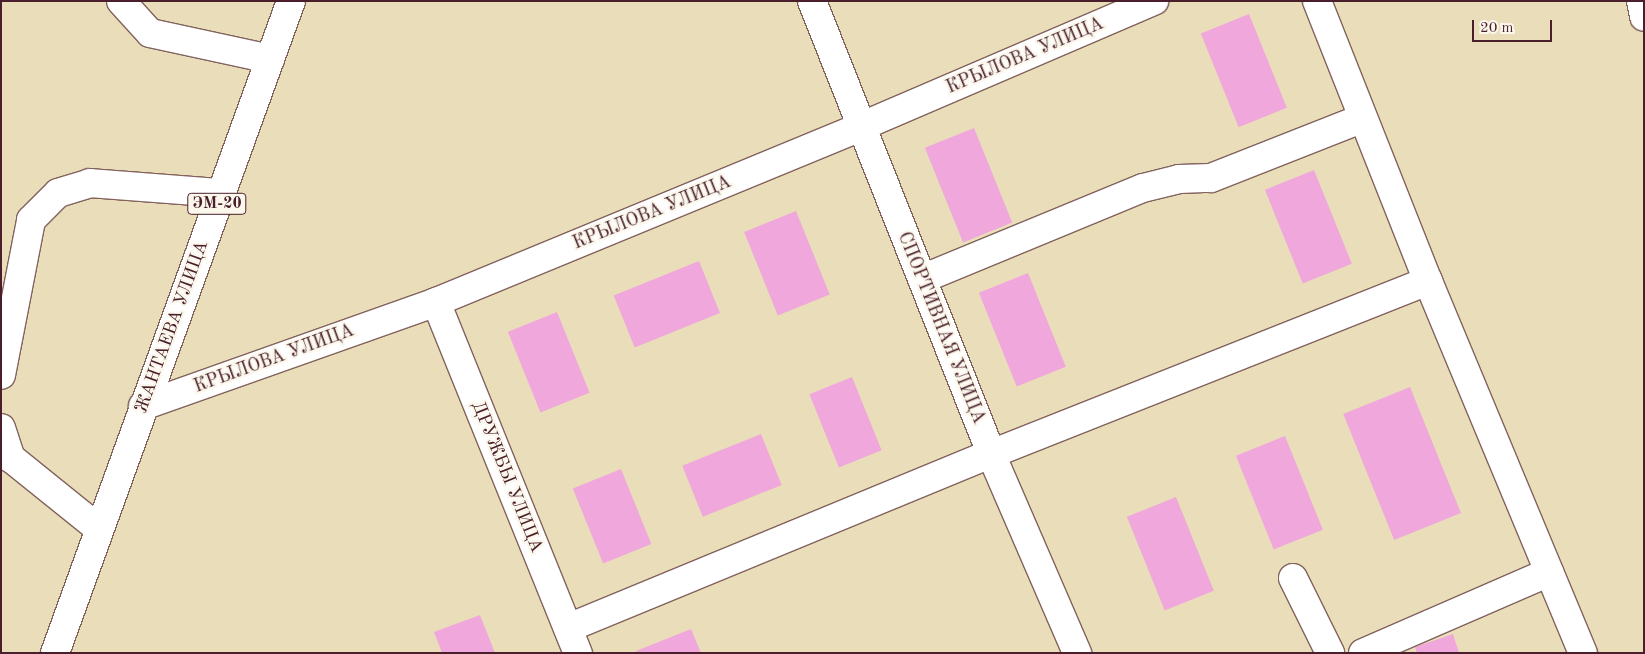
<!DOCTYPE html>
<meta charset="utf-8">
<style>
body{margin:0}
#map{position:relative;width:1645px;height:654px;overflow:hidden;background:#eadeba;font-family:"Old Standard TT",serif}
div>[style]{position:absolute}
.building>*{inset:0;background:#f0a7db;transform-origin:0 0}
.roads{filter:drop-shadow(1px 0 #82625d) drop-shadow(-1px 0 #82625d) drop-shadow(0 1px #82625d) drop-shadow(0 -1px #82625d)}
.minor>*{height:28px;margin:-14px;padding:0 14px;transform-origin:14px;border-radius:14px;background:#fff}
.major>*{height:28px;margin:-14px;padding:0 14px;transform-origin:14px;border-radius:14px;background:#fff}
span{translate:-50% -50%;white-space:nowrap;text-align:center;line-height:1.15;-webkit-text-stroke:4.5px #fbf7ec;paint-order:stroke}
.shield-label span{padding:1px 4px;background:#fbf7ec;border:1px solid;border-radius:4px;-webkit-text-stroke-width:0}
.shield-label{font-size:16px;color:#4a1f2b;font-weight:700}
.street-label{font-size:18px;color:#4a1f2b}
.frame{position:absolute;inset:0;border:2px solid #4a1f2b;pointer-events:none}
.scale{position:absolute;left:1472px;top:20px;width:80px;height:22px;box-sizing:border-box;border:2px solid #4a1f2b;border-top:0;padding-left:6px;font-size:15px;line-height:18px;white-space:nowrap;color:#4a1f2b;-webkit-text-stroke:4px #fbf7ec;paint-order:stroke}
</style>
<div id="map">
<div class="building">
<div style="left:1249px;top:14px;width:101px;height:52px;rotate:68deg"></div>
<div style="left:974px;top:128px;width:102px;height:53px;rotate:68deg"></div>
<div style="left:1314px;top:170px;width:101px;height:53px;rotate:68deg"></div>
<div style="left:796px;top:211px;width:90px;height:56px;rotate:68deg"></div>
<div style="left:699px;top:261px;width:56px;height:92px;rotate:68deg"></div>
<div style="left:1028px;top:273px;width:101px;height:53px;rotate:68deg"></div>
<div style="left:557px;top:312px;width:87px;height:53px;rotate:68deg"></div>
<div style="left:852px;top:377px;width:79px;height:46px;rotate:68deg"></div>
<div style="left:1410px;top:387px;width:136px;height:72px;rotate:68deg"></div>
<div style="left:761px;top:434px;width:55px;height:85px;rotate:68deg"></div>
<div style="left:1285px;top:436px;width:101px;height:53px;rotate:68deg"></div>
<div style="left:621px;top:469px;width:81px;height:52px;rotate:68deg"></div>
<div style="left:1176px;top:497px;width:101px;height:53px;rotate:68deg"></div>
<div style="clip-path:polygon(480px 615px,495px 653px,442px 653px,434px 632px)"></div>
<div style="clip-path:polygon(691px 629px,701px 653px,637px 653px,636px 651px)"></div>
<div style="clip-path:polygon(1453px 634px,1459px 653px,1417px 653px,1415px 647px)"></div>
</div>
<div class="roads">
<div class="minor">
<div style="left:121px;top:1px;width:43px;rotate:47.8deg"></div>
<div style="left:150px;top:33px;width:123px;rotate:12.2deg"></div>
<div style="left:812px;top:1px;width:487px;rotate:68.4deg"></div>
<div style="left:991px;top:454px;width:217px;rotate:66.6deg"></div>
<div style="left:1317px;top:1px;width:301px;rotate:68.4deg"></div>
<div style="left:1428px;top:281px;width:403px;rotate:67.4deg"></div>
<div style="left:1641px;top:1px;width:16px;rotate:79deg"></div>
<div style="left:922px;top:279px;width:239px;rotate:-22.4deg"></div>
<div style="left:1143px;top:188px;width:37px;rotate:-14deg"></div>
<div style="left:1179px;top:179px;width:32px;rotate:-2deg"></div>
<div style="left:1211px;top:178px;width:163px;rotate:-21.5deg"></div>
<div style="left:436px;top:302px;width:379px;rotate:68deg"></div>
<div style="left:1px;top:375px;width:158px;rotate:-79deg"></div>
<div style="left:31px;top:220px;width:38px;rotate:-45deg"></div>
<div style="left:58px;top:193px;width:34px;rotate:-17deg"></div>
<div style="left:90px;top:183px;width:131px;rotate:4.4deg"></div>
<div style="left:143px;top:406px;width:311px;rotate:-19.5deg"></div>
<div style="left:436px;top:302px;width:461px;rotate:-22.4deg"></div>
<div style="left:862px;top:126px;width:318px;rotate:-23.2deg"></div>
<div style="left:1px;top:428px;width:32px;rotate:72deg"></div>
<div style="left:11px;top:458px;width:113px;rotate:38.9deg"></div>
<div style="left:1293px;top:578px;width:84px;rotate:63.7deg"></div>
<div style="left:568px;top:628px;width:457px;rotate:-22.4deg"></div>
<div style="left:991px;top:454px;width:470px;rotate:-21.6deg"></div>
<div style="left:1363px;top:653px;width:203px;rotate:-23.5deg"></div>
</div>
<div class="major">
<div style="left:55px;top:653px;width:693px;rotate:-70.1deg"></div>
</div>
</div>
<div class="shield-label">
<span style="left:217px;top:204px">ЭМ-20</span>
</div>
<div class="street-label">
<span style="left:1025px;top:56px;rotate:-23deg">КРЫЛОВА УЛИЦА</span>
<span style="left:652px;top:213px;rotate:-22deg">КРЫЛОВА УЛИЦА</span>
<span style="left:172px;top:327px;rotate:-70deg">ЖАНТАЕВА УЛИЦА</span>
<span style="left:941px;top:328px;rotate:68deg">СПОРТИВНАЯ УЛИЦА</span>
<span style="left:274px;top:359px;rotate:-20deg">КРЫЛОВА УЛИЦА</span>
<span style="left:507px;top:477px;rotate:68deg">ДРУЖБЫ УЛИЦА</span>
</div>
<div class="frame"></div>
<div class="scale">20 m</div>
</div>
